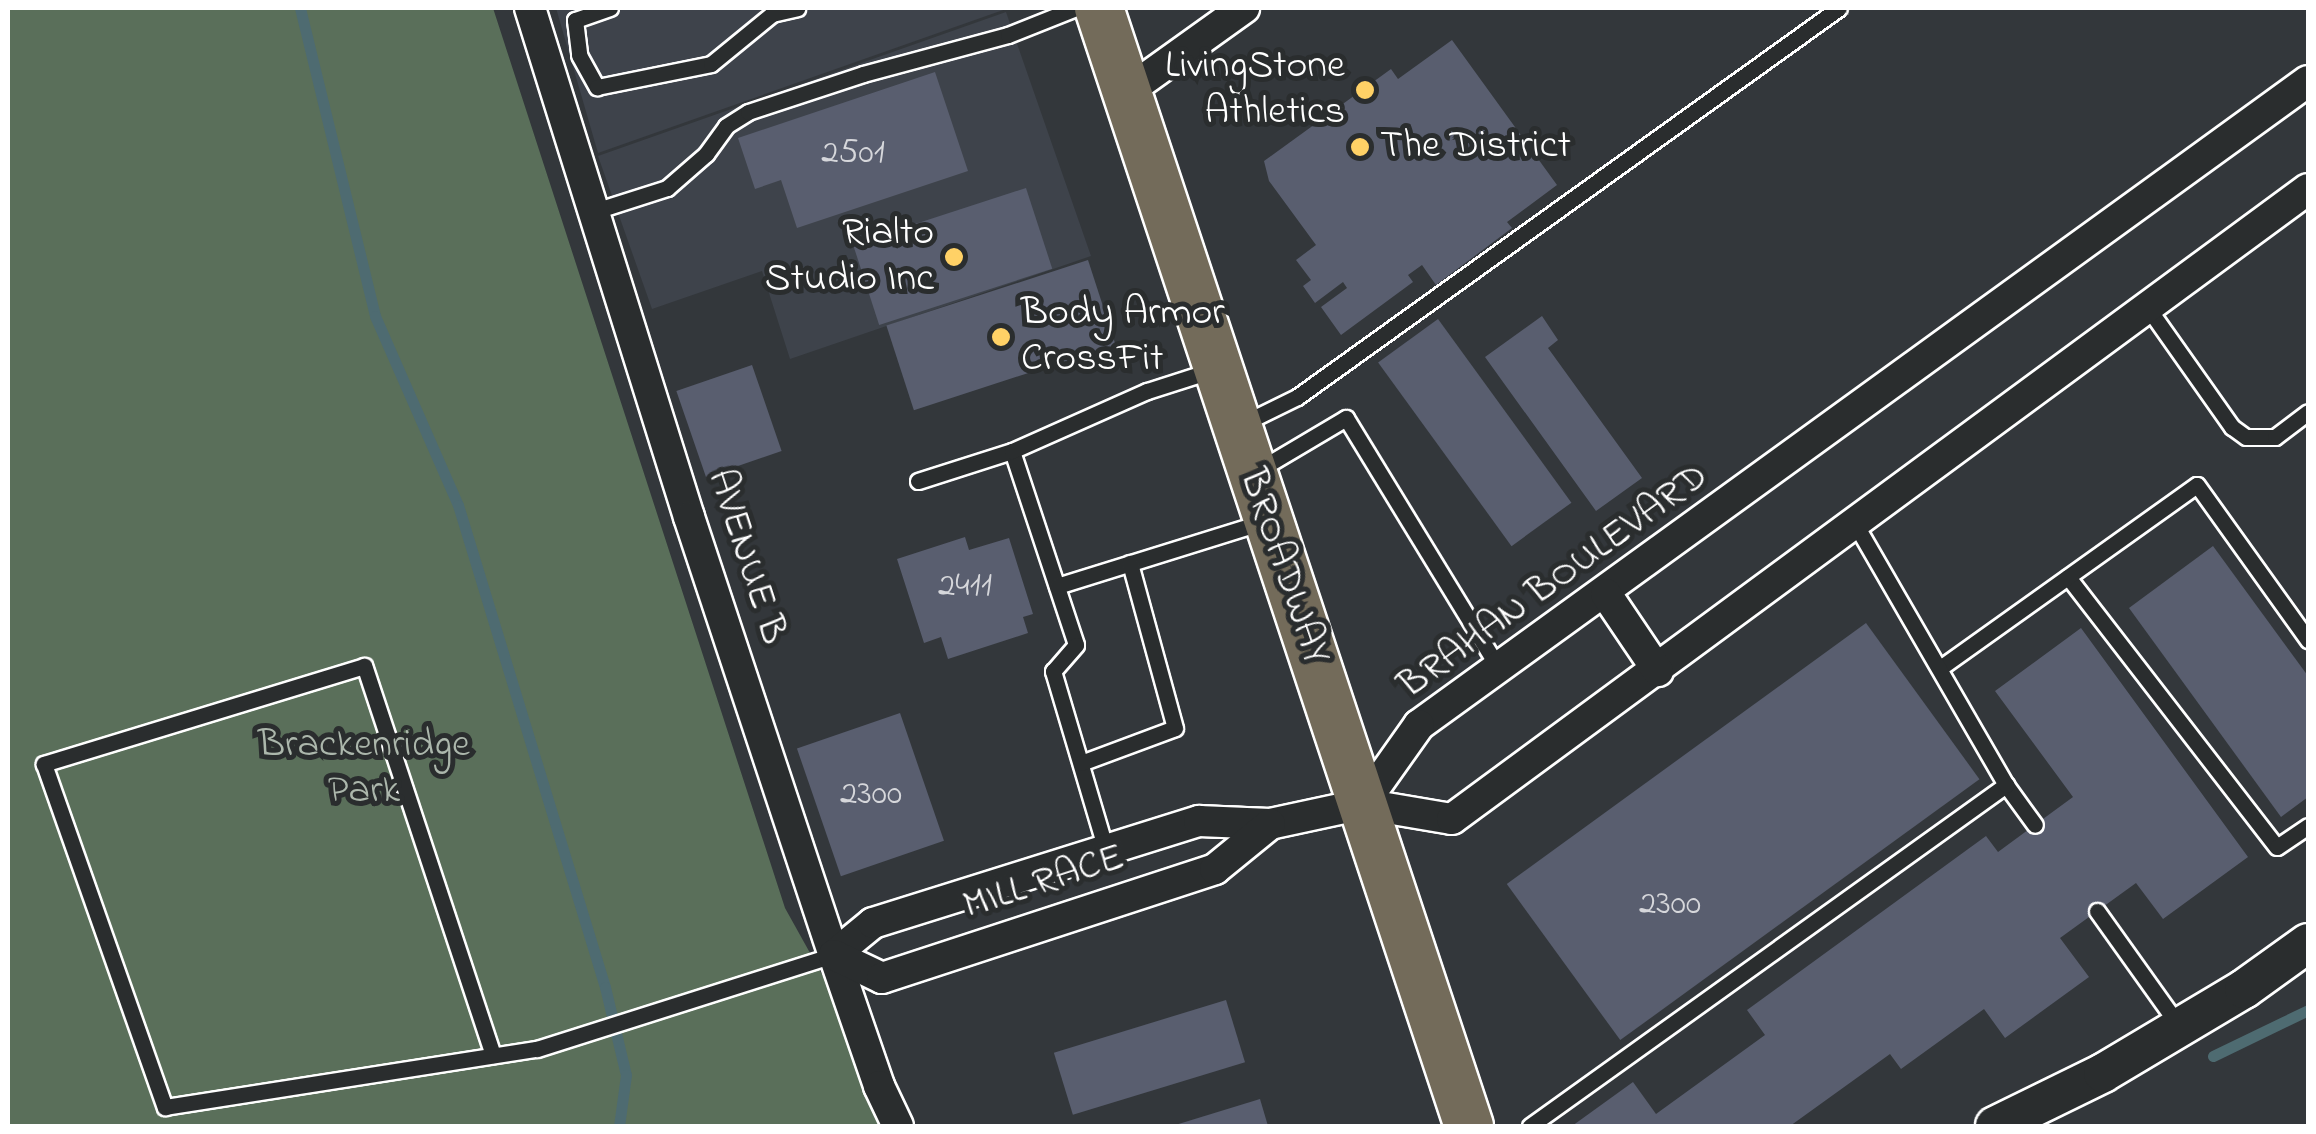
<!DOCTYPE html>
<style>
body{margin:0}
#map{position:relative;width:2316px;height:1134px;overflow:hidden;background:#33373b;font-family:"Indie Flower",sans-serif}
div>[style]{position:absolute}
.built>*{inset:0;background:#3e434b}
.green>*{inset:0;background:#5a6f5a}
.stream>*{height:11px;margin:-5.5px;padding:0 5.5px;transform-origin:5.5px;border-radius:5.5px;background:#4e6b71}
.building>*{inset:0;background:#595e6f;transform-origin:0 0}
.roads{filter:drop-shadow(2px 0 #fff) drop-shadow(-2px 0 #fff) drop-shadow(0 2px #fff) drop-shadow(0 -2px #fff)}
.service>*{height:15px;margin:-7.5px;padding:0 7.5px;transform-origin:7.5px;border-radius:7.5px;background:#2a2d2e}
.minor>*{height:30px;margin:-15px;padding:0 15px;transform-origin:15px;border-radius:15px;background:#2a2d2e}
.tertiary>*{height:38px;margin:-19px;padding:0 19px;transform-origin:19px;border-radius:19px;background:#2a2d2e}
.primary>*{height:48px;margin:-24px;padding:0 24px;transform-origin:24px;border-radius:24px;background:#736b5a}
.dots>*{width:28px;height:28px;translate:-50% -50%;box-sizing:border-box;border:5px solid #2a2d2e;border-radius:50%}
span{translate:-50% -50%;white-space:nowrap;text-align:center;line-height:1.15;-webkit-text-stroke:10px #2a2d2e;paint-order:stroke}
.number-label{font-size:35px;color:#d6d7db}
.number-label span{-webkit-text-stroke-width:0}
.poi-label{font-size:40px;color:#fff}
.right{translate:-100% -50%;text-align:right}
.left{translate:0 -50%;text-align:left}
.street-label{font-size:40px;color:#fff}
.park-label{font-size:40px;color:#acb7ac}
.frame{position:absolute;inset:0;border:10px solid #fff;pointer-events:none}
</style>
<div id="map">
<div class="built">
<div style="clip-path:polygon(556px 8px,1005px 8px,1006px 9px,598px 153px)"></div>
<div style="clip-path:polygon(1006px 12px,1091px 256px,790px 359px,762px 271px,652px 309px,598px 156px)"></div>
</div>
<div class="green">
<div style="clip-path:polygon(8px 8px,493px 8px,785px 908px,874px 1068px,894px 1126px,8px 1126px)"></div>
</div>
<div class="stream">
<div style="left:300px;top:8px;width:317px;rotate:76.3deg"></div>
<div style="left:375px;top:316px;width:206px;rotate:66.3deg"></div>
<div style="left:458px;top:505px;width:504px;rotate:73.04deg"></div>
<div style="left:605px;top:987px;width:90px;rotate:76.6deg"></div>
<div style="left:626px;top:1075px;width:51px;rotate:97.8deg"></div>
<div style="left:2213px;top:1056px;width:106px;rotate:-25.8deg"></div>
</div>
<div class="building">
<div style="clip-path:polygon(1452px 40px,1557px 185px,1507px 222px,1512px 228px,1436px 285px,1422px 265px,1408px 275px,1413px 282px,1341px 335px,1321px 307px,1347px 288px,1343px 282px,1315px 303px,1303px 286px,1311px 280px,1296px 260px,1316px 245px,1269px 181px,1264px 161px,1391px 69px,1398px 79px)"></div>
<div style="clip-path:polygon(935px 72px,968px 171px,797px 228px,781px 180px,755px 189px,738px 138px)"></div>
<div style="left:1026px;top:188px;width:85px;height:182px;rotate:72deg"></div>
<div style="left:1088px;top:260px;width:89px;height:212px;rotate:72deg"></div>
<div style="clip-path:polygon(1542px 316px,1558px 340px,1548px 348px,1642px 478px,1596px 511px,1485px 357px)"></div>
<div style="left:1438px;top:319px;width:227px;height:74px;rotate:54deg"></div>
<div style="left:752px;top:365px;width:91px;height:80px;rotate:71deg"></div>
<div style="clip-path:polygon(965px 537px,969px 550px,1009px 538px,1033px 614px,1023px 617px,1028px 633px,948px 659px,941px 637px,924px 643px,897px 559px)"></div>
<div style="clip-path:polygon(2213px 546px,2308px 676px,2308px 797px,2281px 817px,2129px 608px)"></div>
<div style="left:1866px;top:623px;width:193px;height:444px;rotate:54deg"></div>
<div style="clip-path:polygon(2081px 628px,2248px 857px,2163px 919px,2136px 883px,2060px 938px,2089px 977px,2005px 1038px,1984px 1009px,1901px 1069px,1890px 1054px,1790px 1126px,1572px 1126px,1633px 1082px,1656px 1114px,1765px 1035px,1747px 1010px,1986px 836px,1998px 852px,2073px 797px,1995px 691px)"></div>
<div style="left:900px;top:713px;width:135px;height:109px;rotate:71deg"></div>
<div style="left:1226px;top:1000px;width:65px;height:180px;rotate:73deg"></div>
<div style="clip-path:polygon(1260px 1099px,1268px 1126px,1172px 1126px)"></div>
</div>
<div class="roads">
<div class="service">
<div style="left:610px;top:8px;width:37px;rotate:161deg"></div>
<div style="left:575px;top:20px;width:35px;rotate:83deg"></div>
<div style="left:579px;top:55px;width:37px;rotate:61deg"></div>
<div style="left:597px;top:87px;width:116px;rotate:-11.4deg"></div>
<div style="left:711px;top:64px;width:79px;rotate:-39.3deg"></div>
<div style="left:772px;top:14px;width:26px;rotate:-13deg"></div>
<div style="left:595px;top:211px;width:76px;rotate:-17.7deg"></div>
<div style="left:667px;top:188px;width:52px;rotate:-41.1deg"></div>
<div style="left:706px;top:154px;width:34px;rotate:-54deg"></div>
<div style="left:726px;top:126px;width:26px;rotate:-32deg"></div>
<div style="left:748px;top:112px;width:121px;rotate:-18.3deg"></div>
<div style="left:863px;top:74px;width:150px;rotate:-15.1deg"></div>
<div style="left:1008px;top:35px;width:73px;rotate:-21.7deg"></div>
<div style="left:2148px;top:308px;width:146px;rotate:54.8deg"></div>
<div style="left:2232px;top:427px;width:17px;rotate:36deg"></div>
<div style="left:2246px;top:437px;width:29px"></div>
<div style="left:2275px;top:437px;width:41px;rotate:-37.1deg"></div>
<div style="left:1244px;top:423px;width:59px;rotate:-26.1deg"></div>
<div style="left:1297px;top:397px;width:667px;rotate:-35.67deg"></div>
<div style="left:1012px;top:451px;width:204px;rotate:71.7deg"></div>
<div style="left:1076px;top:645px;width:35px;rotate:131deg"></div>
<div style="left:1053px;top:671px;width:187px;rotate:73.5deg"></div>
<div style="left:1260px;top:469px;width:100px;rotate:-30.7deg"></div>
<div style="left:1346px;top:418px;width:294px;rotate:58.6deg"></div>
<div style="left:918px;top:481px;width:99px;rotate:-17.7deg"></div>
<div style="left:1012px;top:451px;width:148px;rotate:-24deg"></div>
<div style="left:1147px;top:391px;width:69px;rotate:-17.7deg"></div>
<div style="left:2068px;top:577px;width:341px;rotate:52.3deg"></div>
<div style="left:2277px;top:847px;width:37px;rotate:-34deg"></div>
<div style="left:1057px;top:586px;width:216px;rotate:-17.3deg"></div>
<div style="left:1940px;top:668px;width:315px;rotate:-35.5deg"></div>
<div style="left:2197px;top:485px;width:191px;rotate:54.4deg"></div>
<div style="left:1081px;top:763px;width:100px;rotate:-20.4deg"></div>
<div style="left:1175px;top:728px;width:171px;rotate:-105.3deg"></div>
<div style="left:2006px;top:785px;width:49px;rotate:54.1deg"></div>
<div style="left:2097px;top:911px;width:141px;rotate:54.5deg"></div>
<div style="left:493px;top:1055px;width:410px;rotate:-108.3deg"></div>
<div style="left:364px;top:666px;width:335px;rotate:163deg"></div>
<div style="left:44px;top:764px;width:364px;rotate:70.6deg"></div>
<div style="left:165px;top:1107px;width:376px;rotate:-8.9deg"></div>
<div style="left:537px;top:1049px;width:312px;rotate:-17.6deg"></div>
<div style="left:1530px;top:1126px;width:586px;rotate:-35.62deg"></div>
<div style="left:2006px;top:785px;width:300px;rotate:-120deg"></div>
</div>
<div class="minor">
<div style="left:530px;top:8px;width:533px;rotate:72.65deg"></div>
<div style="left:689px;top:517px;width:461px;rotate:71.7deg"></div>
<div style="left:834px;top:955px;width:139px;rotate:71deg"></div>
<div style="left:879px;top:1086px;width:44px;rotate:64.6deg"></div>
<div style="left:2308px;top:81px;width:1098px;rotate:144.08deg"></div>
<div style="left:1419px;top:725px;width:97px;rotate:125.3deg"></div>
<div style="left:1363px;top:804px;width:90px;rotate:9.6deg"></div>
<div style="left:1452px;top:819px;width:1063px;rotate:-36.35deg"></div>
<div style="left:1128px;top:91px;width:143px;rotate:-35.6deg"></div>
<div style="left:1606px;top:594px;width:93px;rotate:56deg"></div>
<div style="left:834px;top:955px;width:50px;rotate:-39.4deg"></div>
<div style="left:873px;top:923px;width:342px;rotate:-17.4deg"></div>
<div style="left:1199px;top:821px;width:71px;rotate:2.4deg"></div>
<div style="left:1270px;top:824px;width:95px;rotate:-12.1deg"></div>
<div style="left:834px;top:955px;width:53px;rotate:25.6deg"></div>
<div style="left:882px;top:978px;width:350px;rotate:-18.1deg"></div>
<div style="left:1215px;top:869px;width:71px;rotate:-39.3deg"></div>
</div>
<div class="tertiary">
<div style="left:1995px;top:1126px;width:120px;rotate:-26.1deg"></div>
<div style="left:2103px;top:1073px;width:164px;rotate:-30.8deg"></div>
<div style="left:2244px;top:989px;width:79px;rotate:-35.7deg"></div>
</div>
<div class="primary">
<div style="left:1099px;top:8px;width:1178px;rotate:71.69deg"></div>
</div>
</div>
<div class="dots">
<div style="left:1365px;top:90px;background:#ffd166"></div>
<div style="left:1360px;top:147px;background:#ffd166"></div>
<div style="left:954px;top:257px;background:#ffd166"></div>
<div style="left:1001px;top:337px;background:#ffd166"></div>
</div>
<div class="number-label">
<span style="left:853px;top:154px">2501</span>
<span style="left:965px;top:587px">2411</span>
<span style="left:871px;top:795px">2300</span>
<span style="left:1670px;top:905px">2300</span>
</div>
<div class="poi-label">
<span class="right" style="left:1345px;top:90px">LivingStone<br>Athletics</span>
<span class="left" style="left:1380px;top:147px">The District</span>
<span class="right" style="left:934px;top:257px">Rialto<br>Studio Inc</span>
<span class="left" style="left:1021px;top:337px">Body Armor<br>CrossFit</span>
</div>
<div class="street-label">
<span style="left:746px;top:557px;rotate:72deg">AVENUE B</span>
<span style="left:1283px;top:567px;rotate:71deg">BROADWAY</span>
<span style="left:1554px;top:582px;rotate:-36deg">BRAHAN BOULEVARD</span>
<span style="left:1044px;top:883px;rotate:-18deg">MILL RACE</span>
</div>
<div class="park-label">
<span style="left:364px;top:769px">Brackenridge<br>Park</span>
</div>
<div class="frame"></div>
</div>
